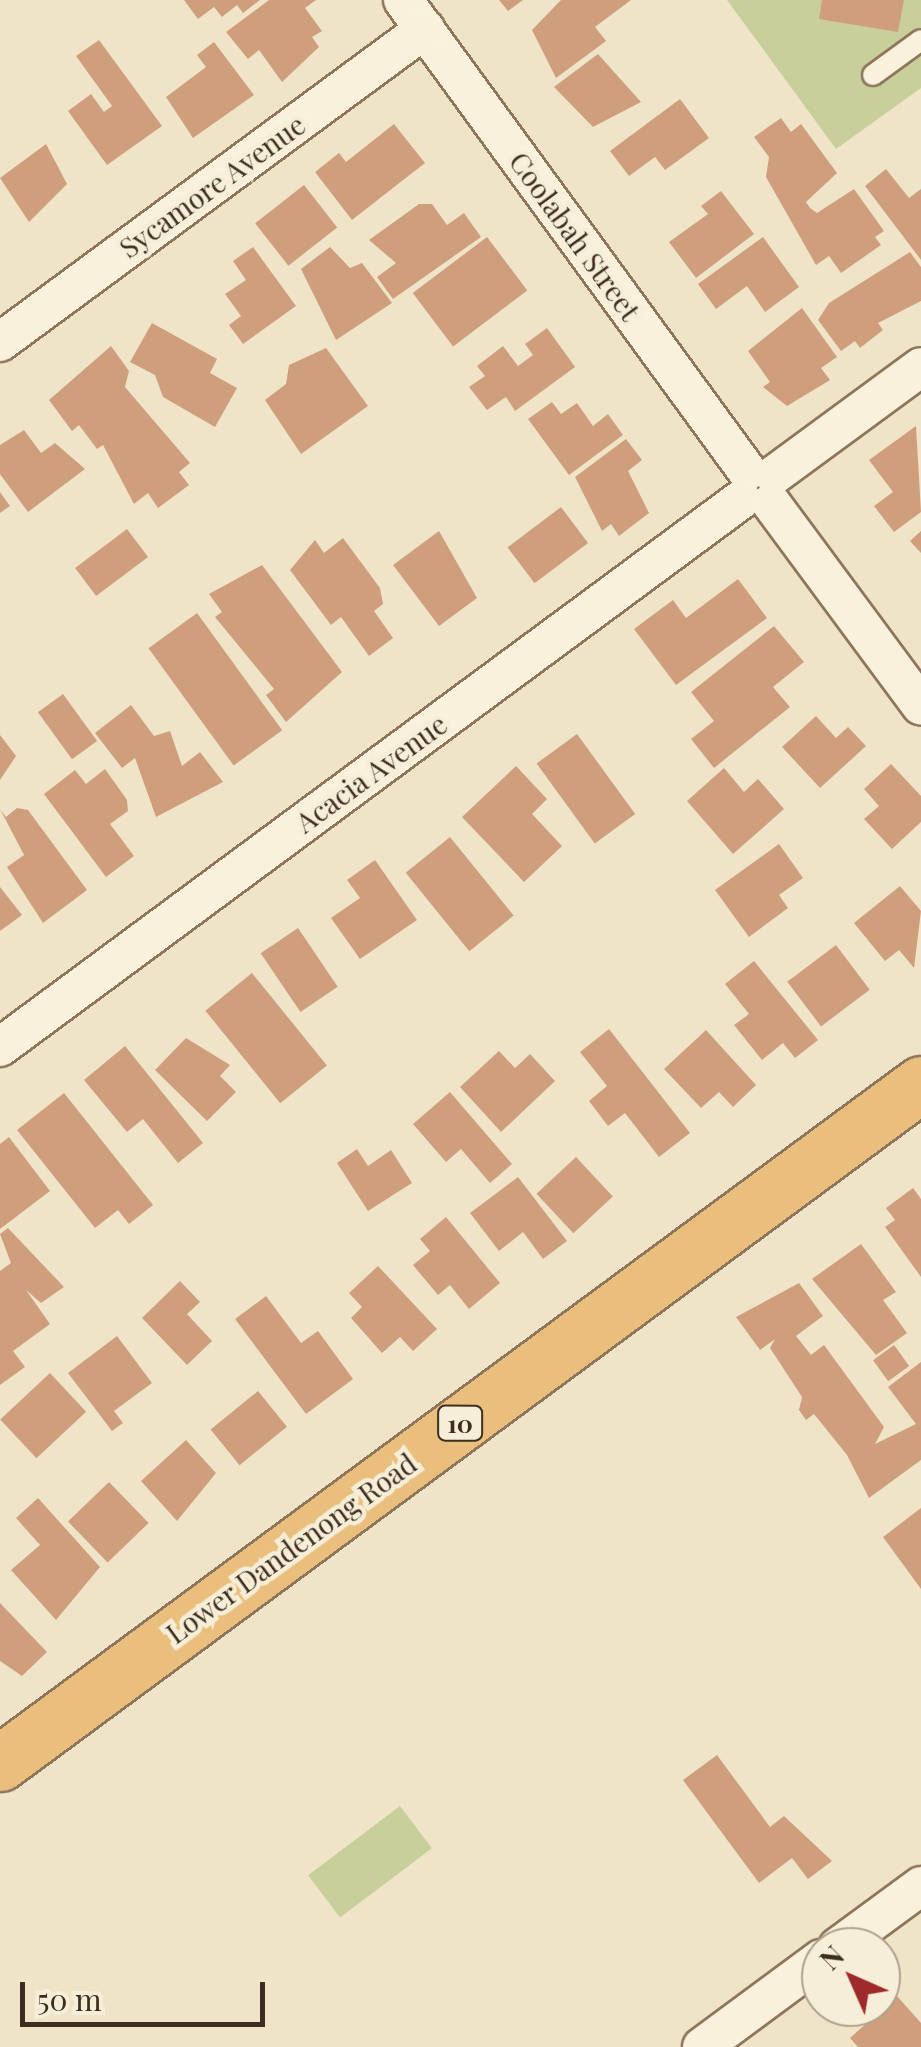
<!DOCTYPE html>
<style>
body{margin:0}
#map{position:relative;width:921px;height:2047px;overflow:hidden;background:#f0e4c8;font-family:"Playfair Display",serif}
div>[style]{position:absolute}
.green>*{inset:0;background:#c9cf9b;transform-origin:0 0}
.building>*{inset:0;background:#cf9f7d;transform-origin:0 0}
.roads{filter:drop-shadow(2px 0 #8d765c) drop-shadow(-2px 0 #8d765c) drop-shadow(0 2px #8d765c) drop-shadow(0 -2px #8d765c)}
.service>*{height:20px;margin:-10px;padding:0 10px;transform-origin:10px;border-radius:10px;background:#faf1dc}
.minor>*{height:38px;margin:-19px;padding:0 19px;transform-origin:19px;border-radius:19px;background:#faf1dc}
.trunk>*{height:55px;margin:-27.5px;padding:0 27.5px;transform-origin:27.5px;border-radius:27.5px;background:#eabe7c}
span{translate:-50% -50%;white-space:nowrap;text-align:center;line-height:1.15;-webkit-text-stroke:9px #f7eed8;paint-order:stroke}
.shield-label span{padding:2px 8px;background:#f7eed8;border:2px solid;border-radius:8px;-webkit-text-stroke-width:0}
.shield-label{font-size:25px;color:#3d2e20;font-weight:700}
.street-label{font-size:28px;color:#3d2e20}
.north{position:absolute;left:801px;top:1927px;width:100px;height:100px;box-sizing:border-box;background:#f7eed8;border:2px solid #ada18e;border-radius:50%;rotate:315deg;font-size:28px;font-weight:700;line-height:40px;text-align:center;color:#3d2e20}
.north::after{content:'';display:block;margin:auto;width:35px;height:45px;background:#9e2a2b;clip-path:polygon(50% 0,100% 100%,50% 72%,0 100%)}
.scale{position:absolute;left:20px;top:1982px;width:245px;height:45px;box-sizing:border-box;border:5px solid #3d2e20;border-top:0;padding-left:12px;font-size:30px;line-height:35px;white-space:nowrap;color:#3d2e20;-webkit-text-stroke:8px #f7eed8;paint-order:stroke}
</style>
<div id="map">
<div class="green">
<div style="clip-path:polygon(727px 0,921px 0,921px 88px,836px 149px)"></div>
<div style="left:400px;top:1806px;width:53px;height:115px;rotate:53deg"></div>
</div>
<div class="building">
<div style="clip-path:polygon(184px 0,260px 0,243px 13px,237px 5px,222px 17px,214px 7px,198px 19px)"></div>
<div style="clip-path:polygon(269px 0,316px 0,305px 8px,322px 31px,312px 37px,319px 47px,282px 82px,259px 50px,248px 59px,226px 32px)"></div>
<div style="clip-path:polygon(499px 0,523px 0,508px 11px)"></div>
<div style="clip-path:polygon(561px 0,631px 0,595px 27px,606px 41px,556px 78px,532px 30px)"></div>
<div style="clip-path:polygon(822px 0,904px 0,898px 32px,819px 19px)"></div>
<div style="clip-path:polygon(99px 40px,162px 126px,107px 165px,68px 111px,91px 94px,104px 112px,112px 106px,76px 56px)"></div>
<div style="clip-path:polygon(214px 42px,254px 95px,193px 138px,166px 97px,206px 67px,197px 55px)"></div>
<div style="clip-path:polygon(598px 54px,641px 102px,593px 127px,554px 87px)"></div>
<div style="clip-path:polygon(680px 99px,709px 138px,665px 170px,655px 157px,629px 176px,610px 151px)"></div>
<div style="clip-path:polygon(781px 118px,791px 132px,801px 124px,837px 173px,806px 202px,810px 208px,817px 213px,854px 189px,884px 231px,875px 237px,881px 245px,841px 273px,829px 256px,816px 265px,766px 177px,769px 157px,754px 137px)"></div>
<div style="clip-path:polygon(394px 124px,425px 163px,352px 220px,315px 172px,339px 153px,346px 162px)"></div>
<div style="clip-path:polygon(46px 144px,67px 184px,29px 222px,0 178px)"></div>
<div style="clip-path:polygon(886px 169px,909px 198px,921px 189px,921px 260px,865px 186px)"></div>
<div style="left:304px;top:185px;width:54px;height:62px;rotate:52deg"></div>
<div style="clip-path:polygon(721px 191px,754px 234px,696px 278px,669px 242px,708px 214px,701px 206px)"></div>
<div style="clip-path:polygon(419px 204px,432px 204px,447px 225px,464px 213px,481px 237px,393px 299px,377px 277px,396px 263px,369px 240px)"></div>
<div style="left:487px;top:237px;width:67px;height:93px;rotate:53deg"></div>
<div style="clip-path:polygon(763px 237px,799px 287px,765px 312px,747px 286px,716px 309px,698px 284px)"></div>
<div style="clip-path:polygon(253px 247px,296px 306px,243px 344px,229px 325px,241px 316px,225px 294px,246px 280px,233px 261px)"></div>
<div style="clip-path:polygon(330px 247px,350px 268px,362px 263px,392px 303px,336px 340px,301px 269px)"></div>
<div style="clip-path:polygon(910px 252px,921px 267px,921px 301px,878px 323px,883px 330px,860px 348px,855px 341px,841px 351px,818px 320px,829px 303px)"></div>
<div style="clip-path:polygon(802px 308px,837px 357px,821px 368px,830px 380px,787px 406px,763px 387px,770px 382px,748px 351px)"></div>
<div style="clip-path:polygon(152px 323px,217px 359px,210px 373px,237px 388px,215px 427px,163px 397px,155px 375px,130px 362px)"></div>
<div style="clip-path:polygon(547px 328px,575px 367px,515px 411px,506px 397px,487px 410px,469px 387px,485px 376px,477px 366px,503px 346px,518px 366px,533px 355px,525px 344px)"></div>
<div style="clip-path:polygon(111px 346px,129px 371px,125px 387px,190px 463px,179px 472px,189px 485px,158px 508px,148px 493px,134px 504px,103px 445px,97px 449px,79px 425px,72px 431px,49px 400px)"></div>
<div style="clip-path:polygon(326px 348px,368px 406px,301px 454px,265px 400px,286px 384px,289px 365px)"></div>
<div style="clip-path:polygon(552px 402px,561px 414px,577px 403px,593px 426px,608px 414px,623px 435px,569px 475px,528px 419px)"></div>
<div style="clip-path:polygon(916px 426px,921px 512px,894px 532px,874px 506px,893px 492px,869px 460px)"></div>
<div style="clip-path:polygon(24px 430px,41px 453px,55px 443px,85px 469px,28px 512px,0 474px,0 445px)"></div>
<div style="clip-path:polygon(626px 439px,642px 460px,628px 471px,649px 513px,619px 536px,611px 524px,602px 531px,575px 477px)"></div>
<div style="clip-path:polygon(0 492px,10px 506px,0 513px)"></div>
<div style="left:561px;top:507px;width:45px;height:67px;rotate:53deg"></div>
<div style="left:127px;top:529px;width:35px;height:65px;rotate:53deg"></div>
<div style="clip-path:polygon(439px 531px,477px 598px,439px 626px,393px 565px)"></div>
<div style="clip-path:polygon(921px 531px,921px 553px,910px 541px)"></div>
<div style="clip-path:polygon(343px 538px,380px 588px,383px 604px,374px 611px,393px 638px,369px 656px,341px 617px,331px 625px,290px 570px,315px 540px,324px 553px)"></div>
<div style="clip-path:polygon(262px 565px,342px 672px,286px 722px,266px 695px,274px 689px,215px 617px,222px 612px,209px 594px)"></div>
<div style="clip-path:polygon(738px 579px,767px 618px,676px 685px,634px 629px,673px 600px,686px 618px)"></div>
<div style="left:197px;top:613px;width:145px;height:60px;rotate:54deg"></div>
<div style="clip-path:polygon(774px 626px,804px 662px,773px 687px,790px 707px,714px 768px,691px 739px,714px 721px,691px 692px)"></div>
<div style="left:63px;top:694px;width:58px;height:31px;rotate:54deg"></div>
<div style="clip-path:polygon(131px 705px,154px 736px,170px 731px,182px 766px,200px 752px,223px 782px,156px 817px,135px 758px,122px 768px,95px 733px)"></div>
<div style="clip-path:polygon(816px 716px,836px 738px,848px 727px,866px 746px,820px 788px,782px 747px)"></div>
<div style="left:577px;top:734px;width:99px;height:50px;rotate:54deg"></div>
<div style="clip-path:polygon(0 735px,16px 756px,0 780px)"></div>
<div style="clip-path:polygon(891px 764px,921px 796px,921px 822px,892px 849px,864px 819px,879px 806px,864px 789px)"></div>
<div style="clip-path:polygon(516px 766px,547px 799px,532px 814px,562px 846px,524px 882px,462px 817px)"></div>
<div style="clip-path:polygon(724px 768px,744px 792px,758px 779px,784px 809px,733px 854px,687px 801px)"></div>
<div style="clip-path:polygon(105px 769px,127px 800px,128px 811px,110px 824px,134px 856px,106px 877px,44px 794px,75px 770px,86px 784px)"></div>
<div style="clip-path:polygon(17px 808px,28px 810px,87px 890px,43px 923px,7px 867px,24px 855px,0 809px,6px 817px)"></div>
<div style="left:450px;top:837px;width:101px;height:57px;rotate:51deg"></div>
<div style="clip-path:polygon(779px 844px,803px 878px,779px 895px,788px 908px,749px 937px,715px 890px)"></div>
<div style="clip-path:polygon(375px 860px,417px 920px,360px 959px,331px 918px,360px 898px,347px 880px)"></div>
<div style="clip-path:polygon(900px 886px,921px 911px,914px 968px,899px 950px,885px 961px,854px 923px)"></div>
<div style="clip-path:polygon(0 887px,22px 915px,0 931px)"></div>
<div style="left:298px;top:928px;width:71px;height:45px;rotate:56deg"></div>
<div style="left:836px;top:945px;width:56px;height:61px;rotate:53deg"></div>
<div style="clip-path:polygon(754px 961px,818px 1040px,795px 1058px,783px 1043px,762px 1060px,734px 1025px,749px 1014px,725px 984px)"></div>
<div style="left:252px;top:973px;width:119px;height:60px;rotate:51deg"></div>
<div style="clip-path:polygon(609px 1029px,690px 1133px,659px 1157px,625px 1113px,608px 1126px,589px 1101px,607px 1086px,580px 1052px)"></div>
<div style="clip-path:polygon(706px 1030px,756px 1085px,733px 1107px,719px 1092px,701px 1108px,664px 1069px)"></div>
<div style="clip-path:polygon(186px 1038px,230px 1065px,220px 1076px,236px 1092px,207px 1121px,155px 1070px)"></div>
<div style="clip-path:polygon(125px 1046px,203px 1143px,178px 1163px,143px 1119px,127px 1132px,84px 1080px)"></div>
<div style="clip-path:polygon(499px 1051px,515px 1068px,530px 1054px,555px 1081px,501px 1132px,460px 1087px)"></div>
<div style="clip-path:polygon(450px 1092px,512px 1164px,490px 1183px,461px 1149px,446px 1162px,413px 1124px)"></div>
<div style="clip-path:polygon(64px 1093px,153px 1205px,129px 1224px,118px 1210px,95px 1228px,17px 1130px)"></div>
<div style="clip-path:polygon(9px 1137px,50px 1191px,0 1229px,0 1144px)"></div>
<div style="clip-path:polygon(357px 1149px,368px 1166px,391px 1150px,412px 1183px,368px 1211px,337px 1163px)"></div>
<div style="left:576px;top:1157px;width:54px;height:54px;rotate:47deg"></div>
<div style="clip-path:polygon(518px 1177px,567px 1241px,543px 1259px,523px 1232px,499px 1251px,470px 1213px)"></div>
<div style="clip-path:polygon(913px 1188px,921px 1199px,921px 1277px,885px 1227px,895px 1220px,886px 1208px)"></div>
<div style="clip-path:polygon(446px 1217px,500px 1283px,469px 1309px,450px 1285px,438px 1295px,413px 1265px,430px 1251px,420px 1239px)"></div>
<div style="clip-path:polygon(8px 1228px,64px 1287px,41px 1303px,26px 1290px,50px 1324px,13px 1351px,25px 1367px,0 1385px,0 1271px,11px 1263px,0 1234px)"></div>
<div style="clip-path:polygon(861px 1244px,896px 1292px,883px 1300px,907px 1333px,876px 1355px,812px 1279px)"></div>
<div style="clip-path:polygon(378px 1266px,437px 1329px,413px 1351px,400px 1337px,382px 1353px,351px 1318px,362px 1307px,349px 1293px)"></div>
<div style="clip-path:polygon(180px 1281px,200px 1302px,187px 1314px,212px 1341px,187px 1365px,142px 1318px)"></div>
<div style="clip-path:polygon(799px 1283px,823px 1316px,796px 1336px,811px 1355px,824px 1345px,884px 1427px,875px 1444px,916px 1424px,888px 1387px,921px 1362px,921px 1460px,869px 1498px,847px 1455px,814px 1414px,806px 1420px,799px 1410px,802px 1397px,770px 1348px,775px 1339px,760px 1350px,736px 1317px)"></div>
<div style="clip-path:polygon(266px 1296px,301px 1343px,318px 1331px,353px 1379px,306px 1414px,235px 1319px)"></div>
<div style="clip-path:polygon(117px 1336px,152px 1383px,114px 1411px,123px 1423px,112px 1431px,68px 1373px)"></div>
<div style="left:894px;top:1345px;width:26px;height:26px;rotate:54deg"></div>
<div style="left:50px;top:1373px;width:53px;height:68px;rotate:47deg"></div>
<div style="left:258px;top:1391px;width:46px;height:61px;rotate:51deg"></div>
<div style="clip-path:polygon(186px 1440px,216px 1473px,177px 1521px,141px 1481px)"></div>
<div style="left:109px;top:1482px;width:57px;height:57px;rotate:46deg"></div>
<div style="clip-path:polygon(38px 1498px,100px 1567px,56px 1620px,11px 1570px,40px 1545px,16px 1518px)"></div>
<div style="clip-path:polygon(921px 1508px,921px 1589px,883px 1537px)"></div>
<div style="clip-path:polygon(0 1603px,47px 1652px,22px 1676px,0 1661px)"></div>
<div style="clip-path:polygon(717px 1755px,770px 1827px,784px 1816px,832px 1861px,808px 1879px,792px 1858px,759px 1883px,683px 1780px)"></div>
<div style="clip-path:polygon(897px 1996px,921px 2023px,921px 2047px,858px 2047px,850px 2038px)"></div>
</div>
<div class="roads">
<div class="service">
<div style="left:873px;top:75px;width:59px;rotate:-36.1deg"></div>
</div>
<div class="minor">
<div style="left:403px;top:0;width:583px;rotate:53.86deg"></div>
<div style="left:0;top:342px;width:528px;rotate:-36.37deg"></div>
<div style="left:774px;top:475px;width:182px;rotate:-36.3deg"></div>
<div style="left:771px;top:503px;width:252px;rotate:53.5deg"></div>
<div style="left:0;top:1047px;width:922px;rotate:-36.45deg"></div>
<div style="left:838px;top:1947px;width:103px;rotate:-36.3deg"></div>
<div style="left:702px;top:2047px;width:148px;rotate:-36.5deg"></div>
</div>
<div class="trunk">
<div style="left:0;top:1763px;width:1144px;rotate:-36.4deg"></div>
</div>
</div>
<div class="shield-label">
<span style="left:460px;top:1423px">10</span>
</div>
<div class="street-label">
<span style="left:212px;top:186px;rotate:-36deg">Sycamore Avenue</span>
<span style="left:575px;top:236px;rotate:54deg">Coolabah Street</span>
<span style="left:371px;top:773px;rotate:-36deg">Acacia Avenue</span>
<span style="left:291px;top:1548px;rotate:-36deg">Lower Dandenong Road</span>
</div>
<div class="north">N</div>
<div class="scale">50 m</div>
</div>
